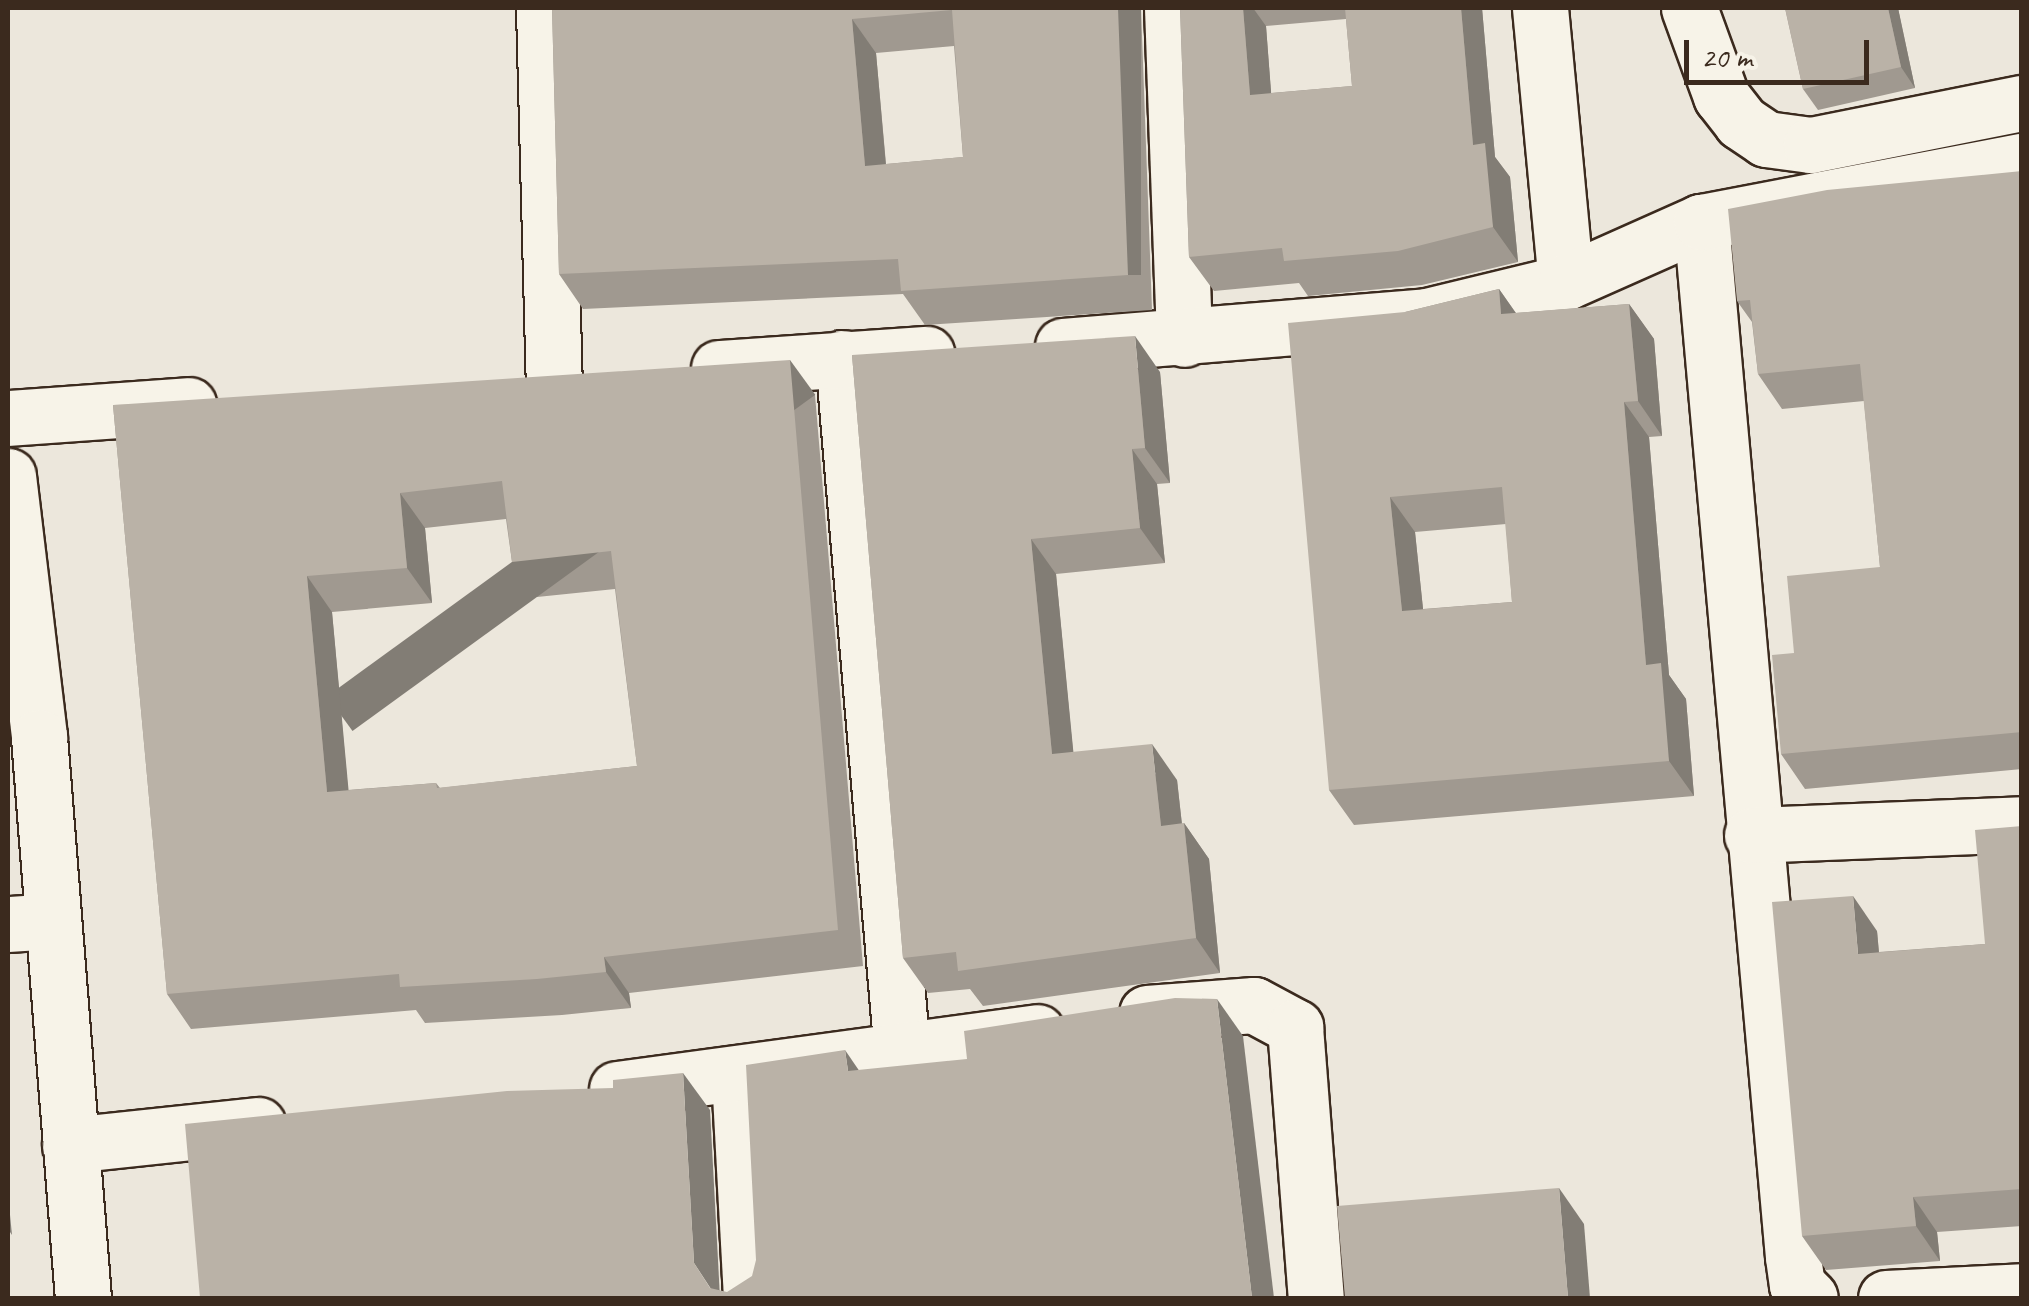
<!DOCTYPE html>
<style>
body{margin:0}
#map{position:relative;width:2029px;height:1306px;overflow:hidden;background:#ece7dc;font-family:Caveat,sans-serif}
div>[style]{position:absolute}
.roads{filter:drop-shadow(2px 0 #3b2a1e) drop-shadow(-2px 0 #3b2a1e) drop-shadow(0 2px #3b2a1e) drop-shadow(0 -2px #3b2a1e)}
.street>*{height:55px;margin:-27.5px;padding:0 27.5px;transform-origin:27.5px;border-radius:27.5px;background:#f7f3e8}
.secondary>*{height:55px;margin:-27.5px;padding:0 27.5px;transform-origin:27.5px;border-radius:27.5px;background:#f7f3e8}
.wall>*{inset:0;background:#a09990}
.shaded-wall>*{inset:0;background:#827d75;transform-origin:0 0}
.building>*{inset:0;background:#bab2a7}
span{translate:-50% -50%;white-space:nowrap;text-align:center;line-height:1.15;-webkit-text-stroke:10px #f7f3e8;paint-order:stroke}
.frame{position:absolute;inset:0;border:10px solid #3b2a1e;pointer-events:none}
.scale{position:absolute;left:1684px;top:40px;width:185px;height:45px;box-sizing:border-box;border:5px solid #3b2a1e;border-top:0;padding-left:12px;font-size:30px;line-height:35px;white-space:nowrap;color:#3b2a1e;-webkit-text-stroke:8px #f7f3e8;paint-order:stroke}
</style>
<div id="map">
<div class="roads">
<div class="street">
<div style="left:544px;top:8px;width:372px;rotate:88.5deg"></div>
<div style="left:1172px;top:8px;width:331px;rotate:87.9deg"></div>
<div style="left:1540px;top:8px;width:275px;rotate:84.6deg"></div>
<div style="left:1689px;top:8px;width:94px;rotate:70deg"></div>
<div style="left:1721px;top:96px;width:33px;rotate:52deg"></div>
<div style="left:1741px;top:122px;width:30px;rotate:34deg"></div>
<div style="left:1766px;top:139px;width:45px;rotate:7.6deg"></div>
<div style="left:1811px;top:145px;width:215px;rotate:-11.3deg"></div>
<div style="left:1701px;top:222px;width:1039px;rotate:84.92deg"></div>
<div style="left:1793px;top:1257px;width:28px;rotate:82deg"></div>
<div style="left:1797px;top:1285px;width:18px;rotate:45deg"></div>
<div style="left:1063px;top:346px;width:365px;rotate:-4.7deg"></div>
<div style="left:1427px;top:316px;width:143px;rotate:-13.7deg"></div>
<div style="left:1566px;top:282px;width:148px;rotate:-24deg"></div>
<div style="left:1701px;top:222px;width:327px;rotate:-10.8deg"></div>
<div style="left:843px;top:358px;width:698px;rotate:85.15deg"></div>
<div style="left:719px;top:368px;width:208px;rotate:-3.9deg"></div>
<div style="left:8px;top:418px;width:181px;rotate:-4.1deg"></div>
<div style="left:1752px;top:835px;width:270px;rotate:-2.3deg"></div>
<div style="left:8px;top:924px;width:45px;rotate:-3.8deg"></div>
<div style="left:1147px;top:1013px;width:107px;rotate:-4.3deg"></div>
<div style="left:1254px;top:1005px;width:47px;rotate:28.2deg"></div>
<div style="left:1295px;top:1027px;width:272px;rotate:85.6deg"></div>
<div style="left:739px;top:1076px;width:222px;rotate:86.9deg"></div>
<div style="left:617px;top:1089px;width:424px;rotate:-7.7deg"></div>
<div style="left:70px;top:1145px;width:189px;rotate:-6.1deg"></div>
<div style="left:1886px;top:1298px;width:136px;rotate:-2.9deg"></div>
</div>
<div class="secondary">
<div style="left:8px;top:476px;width:263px;rotate:83.2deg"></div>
<div style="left:39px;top:737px;width:563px;rotate:85.52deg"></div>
</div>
</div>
<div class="wall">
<div style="clip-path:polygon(evenodd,552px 8px,1141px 8px,1152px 310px,925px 325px,903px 294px,583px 309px,559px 274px,552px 8px,954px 46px,963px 157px,886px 164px,876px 53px,954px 46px)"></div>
<div style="clip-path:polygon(evenodd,1180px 8px,1482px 8px,1495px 157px,1510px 177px,1518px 262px,1422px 285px,1308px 296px,1299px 283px,1214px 291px,1189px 257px,1180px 8px,1346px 19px,1352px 86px,1271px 93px,1266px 26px,1346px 19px)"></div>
<div style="clip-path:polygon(1785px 8px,1898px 8px,1915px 88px,1818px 110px,1803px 89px)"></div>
<div style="clip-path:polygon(2022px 171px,2022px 769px,1805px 789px,1781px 754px,1794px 653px,1880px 567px,1864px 401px,1782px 409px,1758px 374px,1752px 322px,1737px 301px)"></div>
<div style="clip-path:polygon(evenodd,1499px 289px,1516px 313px,1629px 304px,1654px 339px,1662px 436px,1649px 437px,1669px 675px,1686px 699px,1694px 796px,1354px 825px,1329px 790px,1405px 312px,1499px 289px,1506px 524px,1512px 602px,1423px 609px,1415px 532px,1506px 524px)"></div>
<div style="clip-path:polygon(852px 355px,1160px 372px,1170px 483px,1157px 484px,1165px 563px,1056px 574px,1073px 752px,1177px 780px,1182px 824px,1184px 823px,1209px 859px,1220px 973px,983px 1006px,970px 989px,928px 993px,903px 958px)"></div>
<div style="clip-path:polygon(evenodd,815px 395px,863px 966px,629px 993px,631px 1008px,562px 1015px,425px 1023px,416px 1010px,191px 1029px,167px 994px,113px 405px,815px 395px,506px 519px,512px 562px,537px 597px,615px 589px,637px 766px,440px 788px,436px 783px,348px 790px,332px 612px,432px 603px,425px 528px,506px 519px)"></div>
<div style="clip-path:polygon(2022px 826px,2022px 1226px,1937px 1232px,1940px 1261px,1826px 1270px,1802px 1236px,1877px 931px,1879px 952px,1985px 944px)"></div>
</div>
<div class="shaded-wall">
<div style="left:1118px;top:8px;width:23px;height:267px"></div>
<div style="clip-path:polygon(1243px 8px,1253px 8px,1266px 26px,1274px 130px,1250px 95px)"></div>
<div style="clip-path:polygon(1461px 8px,1482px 8px,1495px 157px,1510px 177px,1518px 262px,1493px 227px,1473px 145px)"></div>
<div style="clip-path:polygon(1888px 8px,1898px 8px,1915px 88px,1901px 67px)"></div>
<div style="clip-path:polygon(852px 19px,876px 53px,889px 201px,865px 166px)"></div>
<div style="clip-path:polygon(1499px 289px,1524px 325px,1501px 314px)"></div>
<div style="clip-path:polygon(1629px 304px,1654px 339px,1662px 436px,1638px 401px)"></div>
<div style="clip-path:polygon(1135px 336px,1160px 372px,1170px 483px,1145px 448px)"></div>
<div style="left:790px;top:360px;width:43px;height:572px;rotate:54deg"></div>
<div style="clip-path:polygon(1624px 402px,1649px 437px,1669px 675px,1686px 699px,1694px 796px,1669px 761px,1646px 665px)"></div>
<div style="clip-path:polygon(1132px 449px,1157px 484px,1165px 563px,1140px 528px)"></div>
<div style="clip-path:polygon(400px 493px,425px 528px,432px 603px,407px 568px)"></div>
<div style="clip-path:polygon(1390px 497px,1415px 532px,1427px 647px,1402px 611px)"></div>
<div style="clip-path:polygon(1031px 539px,1056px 574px,1077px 789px,1052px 754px)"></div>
<div style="clip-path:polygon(307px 576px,332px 612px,352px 827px,327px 792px)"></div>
<div style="clip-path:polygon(1152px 744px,1177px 780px,1186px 862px,1161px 826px)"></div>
<div style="clip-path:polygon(1184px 823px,1209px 859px,1220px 973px,1196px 938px)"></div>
<div style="clip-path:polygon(1853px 896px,1877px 931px,1882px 989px,1858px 954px)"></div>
<div style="clip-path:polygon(604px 957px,629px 993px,631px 1008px,606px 972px)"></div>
<div style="clip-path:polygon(1217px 999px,1243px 1036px,1274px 1298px,1252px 1298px)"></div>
<div style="clip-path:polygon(845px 1050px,871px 1088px,848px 1071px)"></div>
<div style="clip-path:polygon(683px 1073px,710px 1110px,720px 1298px,717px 1298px,694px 1263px)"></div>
<div style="clip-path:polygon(1559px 1188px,1584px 1224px,1590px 1298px,1568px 1298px)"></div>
<div style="clip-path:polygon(8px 1195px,12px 1235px,8px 1229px)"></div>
<div style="clip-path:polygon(1913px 1197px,1937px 1232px,1940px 1261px,1916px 1226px)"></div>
</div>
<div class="building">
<div style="clip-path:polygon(evenodd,552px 8px,1118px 8px,1128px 275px,901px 291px,898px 259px,559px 274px,552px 8px,952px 10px,963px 157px,865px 166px,852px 19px,952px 10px)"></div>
<div style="clip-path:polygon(1180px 8px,1243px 8px,1250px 95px,1352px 86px,1345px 8px,1461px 8px,1473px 145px,1485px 143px,1493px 227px,1398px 251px,1284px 261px,1282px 248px,1189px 257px)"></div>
<div style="clip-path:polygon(1785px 8px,1888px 8px,1901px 67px,1803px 89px)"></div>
<div style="clip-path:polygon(2022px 171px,2022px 732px,1781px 754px,1772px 655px,1794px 653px,1787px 576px,1880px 567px,1860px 364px,1758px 374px,1750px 300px,1737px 301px,1728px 209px,1827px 190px)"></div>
<div style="clip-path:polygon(evenodd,1499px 289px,1501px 314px,1629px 304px,1638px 401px,1624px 402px,1646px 665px,1661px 663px,1669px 761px,1329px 790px,1288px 323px,1405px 312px,1499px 289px,1502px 487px,1512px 602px,1402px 611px,1390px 497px,1502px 487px)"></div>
<div style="clip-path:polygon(1135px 336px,1145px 448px,1132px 449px,1140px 528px,1031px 539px,1052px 754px,1152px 744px,1161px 826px,1184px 823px,1196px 938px,958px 971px,956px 952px,903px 958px,852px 355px)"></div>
<div style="clip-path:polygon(evenodd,790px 360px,838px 930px,604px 957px,606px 972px,537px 979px,400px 987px,399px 974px,167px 994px,113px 405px,790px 360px,502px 481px,512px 562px,611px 551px,637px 766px,437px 788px,436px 783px,327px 792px,307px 576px,407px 568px,400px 493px,502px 481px)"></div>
<div style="clip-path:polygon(2022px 826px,2022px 1189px,1913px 1197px,1916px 1226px,1802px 1236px,1772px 902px,1853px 896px,1858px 954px,1985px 944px,1975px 830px)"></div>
<div style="clip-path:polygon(1175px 998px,1217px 999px,1252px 1298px,200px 1298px,185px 1124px,507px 1091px,613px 1088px,613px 1080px,683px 1073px,694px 1263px,710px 1288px,727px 1292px,752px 1276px,756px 1260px,746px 1065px,845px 1050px,848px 1071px,967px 1059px,964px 1031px)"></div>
<div style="clip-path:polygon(1559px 1188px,1568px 1298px,1345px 1298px,1337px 1206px)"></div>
</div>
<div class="frame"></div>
<div class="scale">20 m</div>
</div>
